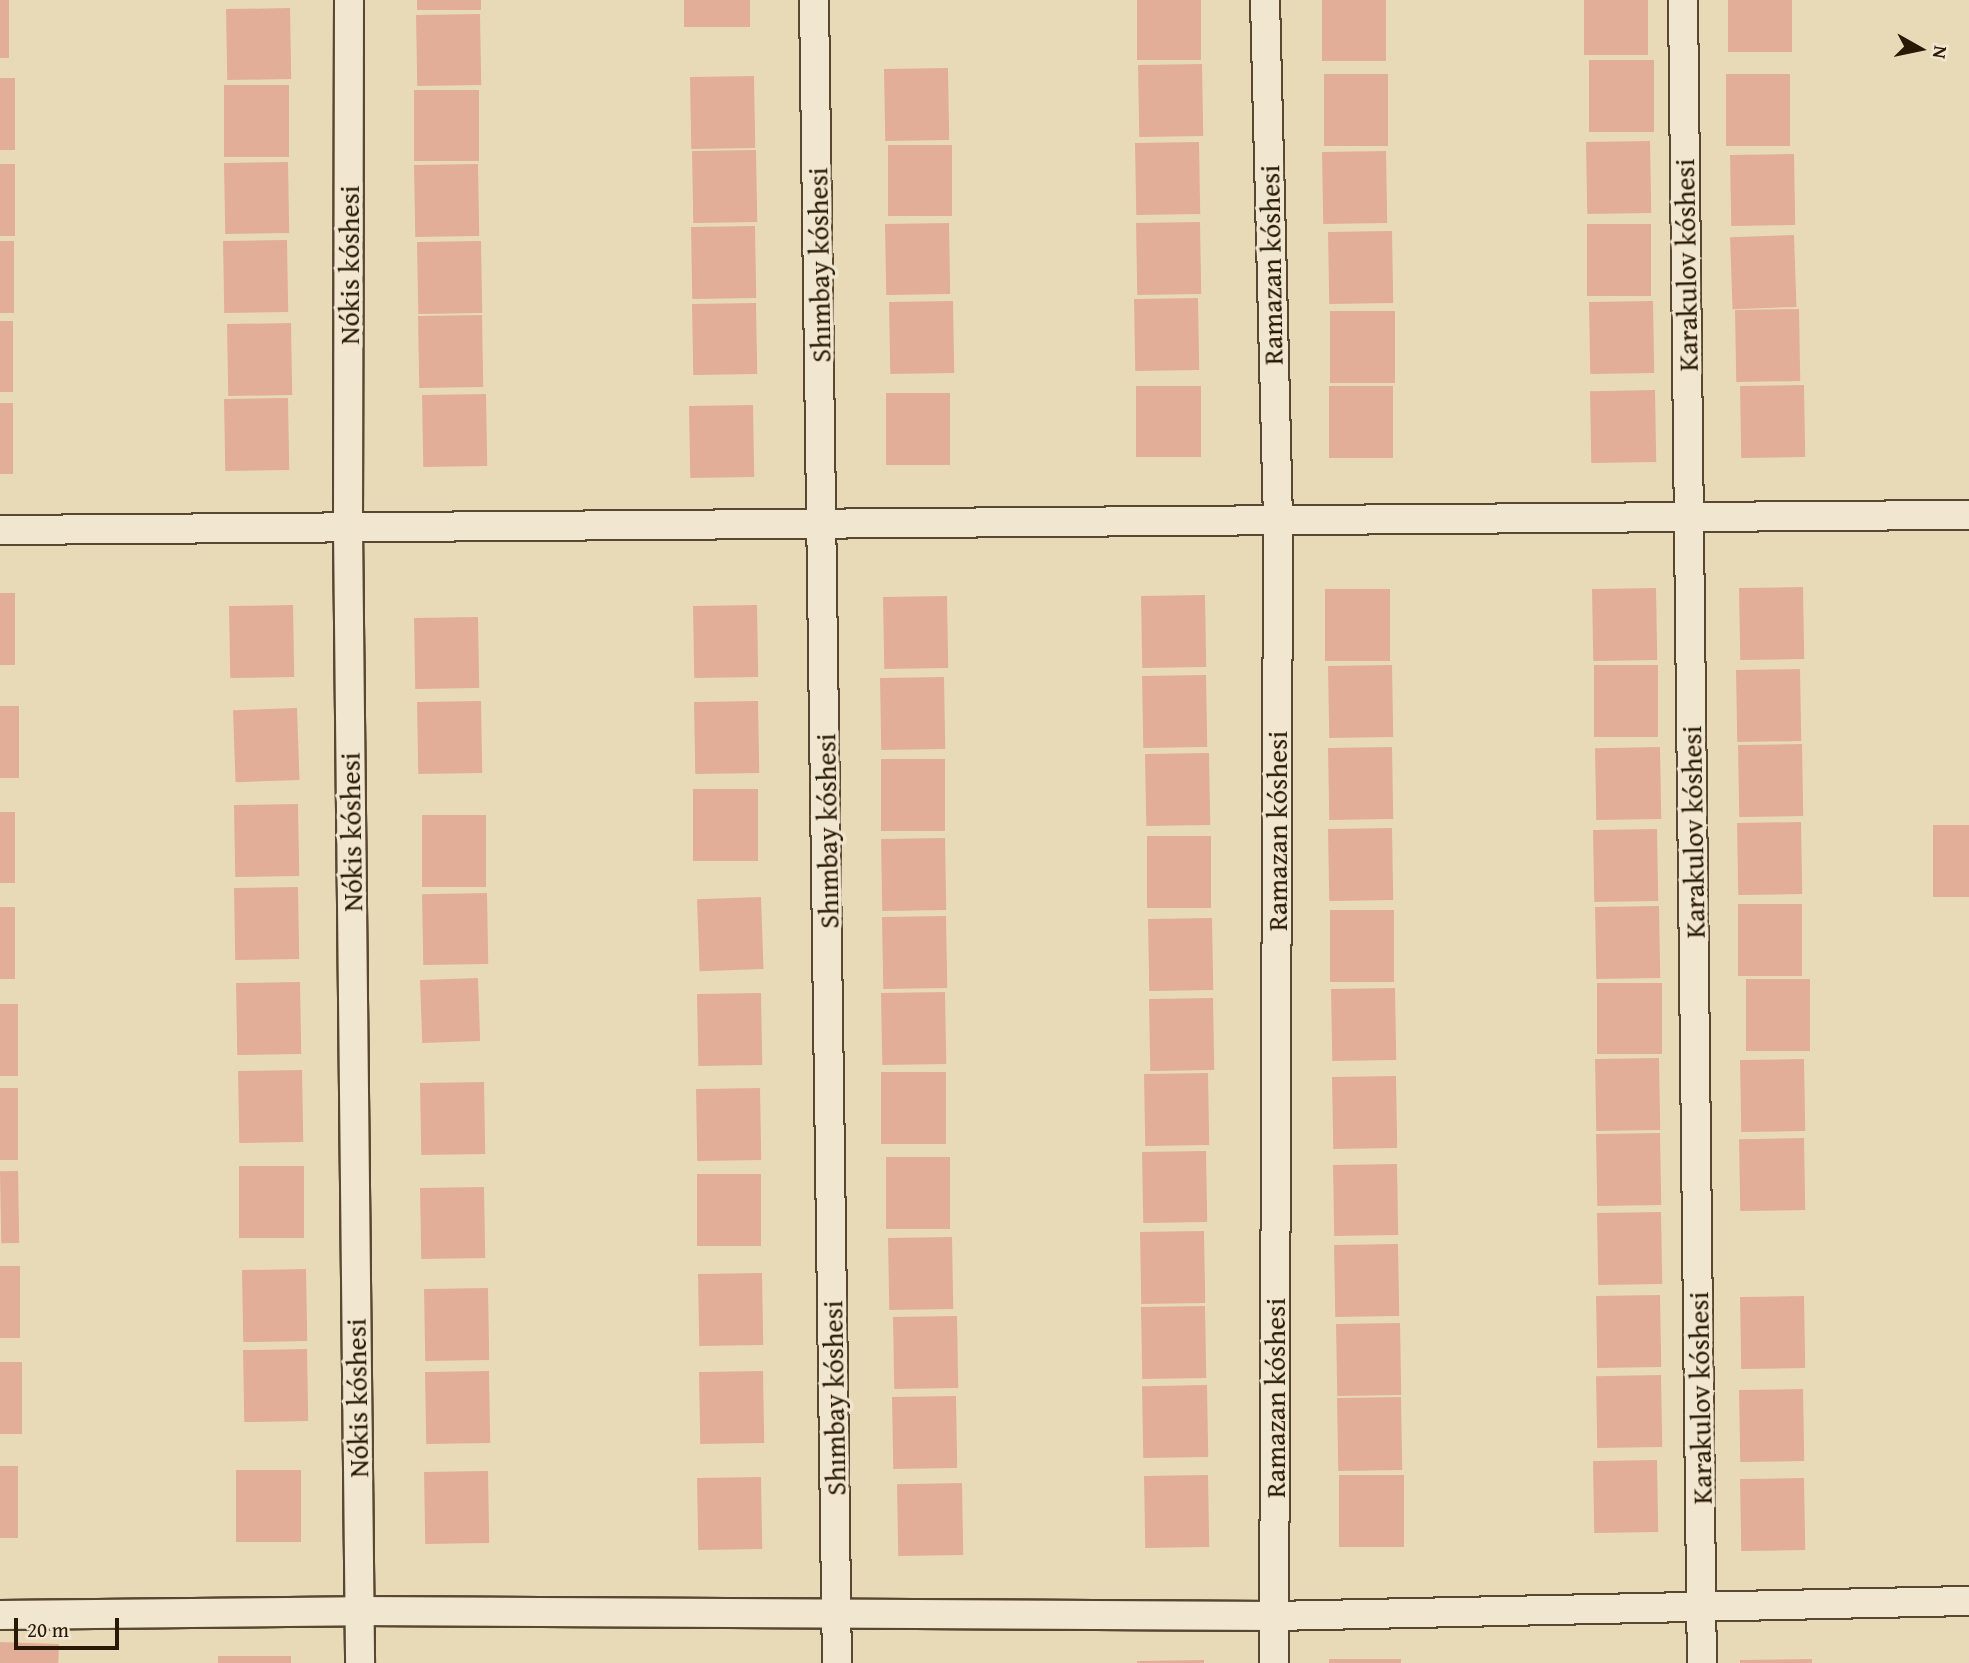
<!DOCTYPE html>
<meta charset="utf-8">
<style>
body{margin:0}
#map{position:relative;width:1969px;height:1663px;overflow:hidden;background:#e9dab7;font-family:"Gentium Book Plus",serif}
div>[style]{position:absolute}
.building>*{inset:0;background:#e2ae98;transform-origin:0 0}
.roads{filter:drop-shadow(2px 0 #584832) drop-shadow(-2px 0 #584832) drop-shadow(0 2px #584832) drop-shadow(0 -2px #584832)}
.minor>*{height:28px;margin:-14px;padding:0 14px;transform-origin:14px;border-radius:14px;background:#f1e7d0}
span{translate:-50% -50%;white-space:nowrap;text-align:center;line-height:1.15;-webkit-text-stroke:7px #f1e7d0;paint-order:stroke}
.street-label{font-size:28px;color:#281806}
.north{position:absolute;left:1885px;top:14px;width:70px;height:70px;-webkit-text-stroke:5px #f1e7d0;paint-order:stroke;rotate:99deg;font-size:19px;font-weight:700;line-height:28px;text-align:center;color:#281806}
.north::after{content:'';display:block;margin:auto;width:24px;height:32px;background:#281806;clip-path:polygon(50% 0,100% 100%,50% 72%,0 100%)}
.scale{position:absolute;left:14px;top:1618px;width:105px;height:32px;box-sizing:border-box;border:4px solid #281806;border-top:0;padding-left:9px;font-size:21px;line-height:24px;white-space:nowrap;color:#281806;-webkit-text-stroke:5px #f1e7d0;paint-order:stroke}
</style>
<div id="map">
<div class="building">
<div style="left:0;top:0;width:9px;height:58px"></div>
<div style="left:417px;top:0;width:64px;height:10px"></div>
<div style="left:684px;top:0;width:66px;height:27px"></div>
<div style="left:1137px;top:0;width:64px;height:60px"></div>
<div style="left:1322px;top:0;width:64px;height:61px"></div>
<div style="left:1584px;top:0;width:64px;height:55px"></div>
<div style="left:1728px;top:0;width:64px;height:52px"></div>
<div style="left:290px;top:8px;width:71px;height:64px;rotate:89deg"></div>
<div style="left:480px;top:14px;width:71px;height:64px;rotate:89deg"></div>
<div style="left:1654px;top:60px;width:72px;height:65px;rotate:90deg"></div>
<div style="left:1202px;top:64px;width:72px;height:64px;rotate:89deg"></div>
<div style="left:948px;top:68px;width:72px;height:64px;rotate:89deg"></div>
<div style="left:1324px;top:74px;width:64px;height:72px"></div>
<div style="left:1726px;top:74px;width:64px;height:72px"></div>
<div style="left:754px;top:76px;width:72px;height:64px;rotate:89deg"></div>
<div style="left:0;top:78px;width:15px;height:72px"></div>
<div style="left:224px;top:85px;width:65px;height:72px"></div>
<div style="left:479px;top:90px;width:71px;height:65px;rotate:90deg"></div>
<div style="left:1650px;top:141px;width:72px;height:64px;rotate:89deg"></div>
<div style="left:1199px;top:142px;width:72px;height:64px;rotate:89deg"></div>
<div style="left:952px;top:145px;width:71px;height:64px;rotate:90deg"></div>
<div style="left:756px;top:150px;width:72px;height:64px;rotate:89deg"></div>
<div style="left:1386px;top:151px;width:72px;height:64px;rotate:89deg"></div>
<div style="left:1794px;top:154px;width:71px;height:64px;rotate:89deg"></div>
<div style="left:288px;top:162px;width:71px;height:64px;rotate:89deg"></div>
<div style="left:0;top:164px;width:15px;height:72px"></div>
<div style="left:478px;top:164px;width:72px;height:64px;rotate:89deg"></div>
<div style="left:1200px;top:222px;width:72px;height:64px;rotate:89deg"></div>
<div style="left:949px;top:223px;width:71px;height:64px;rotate:89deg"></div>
<div style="left:1587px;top:224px;width:64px;height:72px"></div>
<div style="left:755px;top:226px;width:72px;height:64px;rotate:89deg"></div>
<div style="left:1392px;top:231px;width:72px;height:64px;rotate:89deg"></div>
<div style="left:1794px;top:235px;width:72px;height:64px;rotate:88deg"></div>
<div style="left:287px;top:240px;width:72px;height:64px;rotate:89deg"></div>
<div style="left:0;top:241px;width:14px;height:72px"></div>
<div style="left:481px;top:241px;width:72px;height:64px;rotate:89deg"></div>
<div style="left:1198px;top:298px;width:72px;height:64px;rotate:89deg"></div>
<div style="left:953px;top:301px;width:72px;height:64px;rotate:89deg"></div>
<div style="left:1653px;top:301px;width:72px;height:64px;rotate:89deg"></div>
<div style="left:756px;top:303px;width:71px;height:64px;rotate:89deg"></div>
<div style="left:1799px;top:309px;width:72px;height:64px;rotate:89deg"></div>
<div style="left:1395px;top:311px;width:72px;height:65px;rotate:90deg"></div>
<div style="left:482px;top:315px;width:72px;height:64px;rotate:89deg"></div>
<div style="left:0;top:321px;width:13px;height:71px"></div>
<div style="left:291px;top:323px;width:72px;height:64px;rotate:89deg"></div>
<div style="left:1804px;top:385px;width:72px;height:64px;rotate:89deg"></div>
<div style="left:1201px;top:386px;width:71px;height:65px;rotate:90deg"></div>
<div style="left:1329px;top:386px;width:64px;height:72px"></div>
<div style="left:1655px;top:390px;width:72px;height:65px;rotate:89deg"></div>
<div style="left:886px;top:393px;width:64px;height:72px"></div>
<div style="left:486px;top:394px;width:72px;height:64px;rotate:89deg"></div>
<div style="left:288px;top:398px;width:72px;height:64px;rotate:89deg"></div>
<div style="left:0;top:403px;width:13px;height:71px"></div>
<div style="left:753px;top:405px;width:72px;height:64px;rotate:89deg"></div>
<div style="left:1803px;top:587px;width:72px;height:64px;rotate:89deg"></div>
<div style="left:1656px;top:588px;width:72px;height:64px;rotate:89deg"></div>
<div style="left:1325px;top:589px;width:65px;height:72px"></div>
<div style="left:0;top:593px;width:15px;height:72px"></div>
<div style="left:1205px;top:595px;width:72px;height:64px;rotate:89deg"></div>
<div style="left:947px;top:596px;width:72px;height:64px;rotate:89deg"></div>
<div style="left:293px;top:605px;width:72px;height:64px;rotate:89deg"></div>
<div style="left:757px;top:605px;width:72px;height:64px;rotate:89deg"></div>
<div style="left:478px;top:617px;width:71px;height:64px;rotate:89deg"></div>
<div style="left:1392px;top:665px;width:72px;height:64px;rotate:89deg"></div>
<div style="left:1594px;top:665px;width:64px;height:72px"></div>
<div style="left:1800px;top:669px;width:72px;height:64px;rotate:89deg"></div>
<div style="left:1206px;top:675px;width:72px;height:64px;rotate:89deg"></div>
<div style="left:944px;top:677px;width:72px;height:64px;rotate:89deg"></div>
<div style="left:481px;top:701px;width:72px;height:64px;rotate:89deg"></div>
<div style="left:758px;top:701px;width:72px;height:64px;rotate:89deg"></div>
<div style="left:0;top:706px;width:19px;height:72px"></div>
<div style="left:297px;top:708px;width:72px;height:64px;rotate:88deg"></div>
<div style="left:1802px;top:744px;width:72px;height:64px;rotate:89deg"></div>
<div style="left:1392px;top:747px;width:72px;height:64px;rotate:89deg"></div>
<div style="left:1660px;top:747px;width:72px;height:65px;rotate:89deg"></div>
<div style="left:1209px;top:753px;width:72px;height:64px;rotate:89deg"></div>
<div style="left:881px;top:759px;width:64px;height:72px"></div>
<div style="left:693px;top:789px;width:65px;height:72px"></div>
<div style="left:298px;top:804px;width:72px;height:64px;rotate:89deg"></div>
<div style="left:0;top:812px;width:15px;height:71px"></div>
<div style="left:422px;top:815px;width:64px;height:72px"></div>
<div style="left:1801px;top:822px;width:72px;height:64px;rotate:89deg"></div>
<div style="left:1969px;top:825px;width:72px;height:36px;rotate:90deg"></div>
<div style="left:1392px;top:828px;width:72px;height:64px;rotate:89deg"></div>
<div style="left:1657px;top:829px;width:72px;height:64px;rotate:89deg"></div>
<div style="left:1147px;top:836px;width:64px;height:72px"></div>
<div style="left:945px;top:838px;width:72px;height:64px;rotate:89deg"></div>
<div style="left:298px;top:887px;width:72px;height:64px;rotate:89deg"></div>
<div style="left:487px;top:893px;width:71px;height:65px;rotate:89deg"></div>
<div style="left:761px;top:897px;width:72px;height:64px;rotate:88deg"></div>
<div style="left:1738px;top:904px;width:64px;height:72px"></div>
<div style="left:1659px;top:906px;width:72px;height:64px;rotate:89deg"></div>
<div style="left:0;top:907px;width:15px;height:72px"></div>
<div style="left:1330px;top:910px;width:64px;height:72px"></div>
<div style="left:946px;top:916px;width:72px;height:64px;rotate:89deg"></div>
<div style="left:1212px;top:918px;width:72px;height:64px;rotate:89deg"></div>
<div style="left:478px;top:978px;width:63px;height:58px;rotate:88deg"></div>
<div style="left:1746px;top:979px;width:64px;height:72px"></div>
<div style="left:300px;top:982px;width:72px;height:64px;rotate:89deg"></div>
<div style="left:1662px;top:983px;width:71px;height:65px;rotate:90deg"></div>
<div style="left:1395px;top:988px;width:72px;height:64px;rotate:89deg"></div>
<div style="left:945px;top:992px;width:72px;height:64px;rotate:89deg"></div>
<div style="left:761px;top:993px;width:72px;height:64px;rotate:89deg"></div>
<div style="left:1213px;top:998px;width:72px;height:64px;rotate:89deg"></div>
<div style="left:0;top:1004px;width:18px;height:72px"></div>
<div style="left:1659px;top:1058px;width:72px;height:64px;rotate:89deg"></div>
<div style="left:1804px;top:1059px;width:72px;height:64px;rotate:89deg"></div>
<div style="left:302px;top:1070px;width:72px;height:64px;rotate:89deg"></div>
<div style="left:881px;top:1072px;width:65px;height:72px"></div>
<div style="left:1208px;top:1073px;width:72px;height:64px;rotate:89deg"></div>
<div style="left:1396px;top:1076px;width:72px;height:64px;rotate:89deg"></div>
<div style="left:484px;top:1082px;width:72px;height:64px;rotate:89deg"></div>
<div style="left:0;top:1088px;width:18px;height:72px"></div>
<div style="left:760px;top:1088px;width:72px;height:64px;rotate:89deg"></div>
<div style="left:1660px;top:1133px;width:72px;height:64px;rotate:89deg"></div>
<div style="left:1804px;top:1138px;width:72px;height:65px;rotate:89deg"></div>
<div style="left:1206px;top:1151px;width:71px;height:64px;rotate:89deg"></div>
<div style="left:886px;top:1157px;width:64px;height:72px"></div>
<div style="left:1397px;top:1164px;width:71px;height:64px;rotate:89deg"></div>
<div style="left:239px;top:1166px;width:65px;height:72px"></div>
<div style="left:18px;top:1171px;width:72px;height:18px;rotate:89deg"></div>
<div style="left:697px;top:1174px;width:64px;height:72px"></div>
<div style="left:484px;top:1187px;width:71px;height:64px;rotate:89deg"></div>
<div style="left:1661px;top:1212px;width:72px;height:64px;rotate:89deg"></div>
<div style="left:1204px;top:1231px;width:72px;height:64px;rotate:89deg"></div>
<div style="left:952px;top:1237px;width:72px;height:64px;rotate:89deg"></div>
<div style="left:1398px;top:1244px;width:72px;height:64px;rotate:89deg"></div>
<div style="left:0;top:1266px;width:20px;height:72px"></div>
<div style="left:306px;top:1269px;width:72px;height:64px;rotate:89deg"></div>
<div style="left:762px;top:1273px;width:72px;height:64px;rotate:89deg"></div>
<div style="left:488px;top:1288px;width:72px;height:64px;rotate:89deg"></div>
<div style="left:1660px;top:1295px;width:72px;height:64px;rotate:89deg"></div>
<div style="left:1804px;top:1296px;width:72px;height:64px;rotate:89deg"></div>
<div style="left:1205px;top:1306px;width:72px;height:64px;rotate:89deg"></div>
<div style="left:957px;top:1316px;width:72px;height:64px;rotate:89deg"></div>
<div style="left:1400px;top:1323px;width:72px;height:64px;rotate:89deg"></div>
<div style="left:307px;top:1349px;width:72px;height:64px;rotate:89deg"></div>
<div style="left:0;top:1362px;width:22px;height:72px"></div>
<div style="left:489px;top:1371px;width:72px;height:64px;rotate:89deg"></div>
<div style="left:763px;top:1371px;width:72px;height:64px;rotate:89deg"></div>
<div style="left:1661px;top:1375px;width:72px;height:65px;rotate:89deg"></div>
<div style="left:1207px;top:1385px;width:72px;height:65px;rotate:89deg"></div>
<div style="left:1803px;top:1389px;width:72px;height:64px;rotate:89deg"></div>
<div style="left:956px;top:1396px;width:72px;height:64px;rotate:89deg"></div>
<div style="left:1401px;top:1397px;width:73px;height:64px;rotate:89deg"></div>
<div style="left:1657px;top:1460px;width:72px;height:64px;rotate:89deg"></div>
<div style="left:0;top:1466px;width:18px;height:72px"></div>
<div style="left:301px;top:1470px;width:72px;height:65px;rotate:90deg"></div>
<div style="left:488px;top:1471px;width:72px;height:64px;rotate:89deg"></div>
<div style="left:1208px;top:1475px;width:72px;height:64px;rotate:89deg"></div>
<div style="left:1404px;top:1475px;width:72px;height:65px;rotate:90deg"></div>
<div style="left:761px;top:1477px;width:72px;height:64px;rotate:89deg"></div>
<div style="left:1804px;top:1478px;width:72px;height:64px;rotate:89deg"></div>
<div style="left:962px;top:1483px;width:72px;height:65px;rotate:89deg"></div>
<div style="left:0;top:1642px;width:59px;height:21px;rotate:2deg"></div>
<div style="left:218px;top:1656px;width:73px;height:7px"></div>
<div style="left:1329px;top:1659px;width:72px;height:4px"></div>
<div style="clip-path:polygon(1812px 1659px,1812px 1663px,1740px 1663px,1740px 1660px)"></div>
<div style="clip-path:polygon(1204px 1660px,1204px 1663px,1137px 1663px,1137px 1661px)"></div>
</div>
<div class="roads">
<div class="minor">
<div style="left:349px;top:0;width:528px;rotate:90.11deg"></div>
<div style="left:348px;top:528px;width:1135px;rotate:89.39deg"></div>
<div style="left:814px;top:0;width:1663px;rotate:89.21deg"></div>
<div style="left:1265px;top:0;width:521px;rotate:88.57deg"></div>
<div style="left:1278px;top:521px;width:1142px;rotate:90.2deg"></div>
<div style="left:1683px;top:0;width:1663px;rotate:89.35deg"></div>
<div style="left:0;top:530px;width:1969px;rotate:-0.44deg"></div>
<div style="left:0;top:1615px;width:359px;rotate:-0.6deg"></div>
<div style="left:359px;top:1611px;width:915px;rotate:0.31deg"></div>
<div style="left:1274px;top:1616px;width:695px;rotate:-1.24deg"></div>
</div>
</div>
<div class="street-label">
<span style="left:349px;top:265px;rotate:-90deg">Nókis kóshesi</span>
<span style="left:819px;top:265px;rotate:-91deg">Shımbay kóshesi</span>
<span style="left:1271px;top:265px;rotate:-91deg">Ramazan kóshesi</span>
<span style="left:1686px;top:265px;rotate:-91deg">Karakulov kóshesi</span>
<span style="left:827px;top:831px;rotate:-91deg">Shımbay kóshesi</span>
<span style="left:1277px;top:831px;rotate:-90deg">Ramazan kóshesi</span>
<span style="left:351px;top:832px;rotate:-91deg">Nókis kóshesi</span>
<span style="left:1693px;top:832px;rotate:-91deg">Karakulov kóshesi</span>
<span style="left:357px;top:1398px;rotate:-91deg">Nókis kóshesi</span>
<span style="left:834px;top:1398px;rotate:-91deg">Shımbay kóshesi</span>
<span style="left:1275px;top:1398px;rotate:-90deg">Ramazan kóshesi</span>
<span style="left:1700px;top:1398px;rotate:-91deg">Karakulov kóshesi</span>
</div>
<div class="north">N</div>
<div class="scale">20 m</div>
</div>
